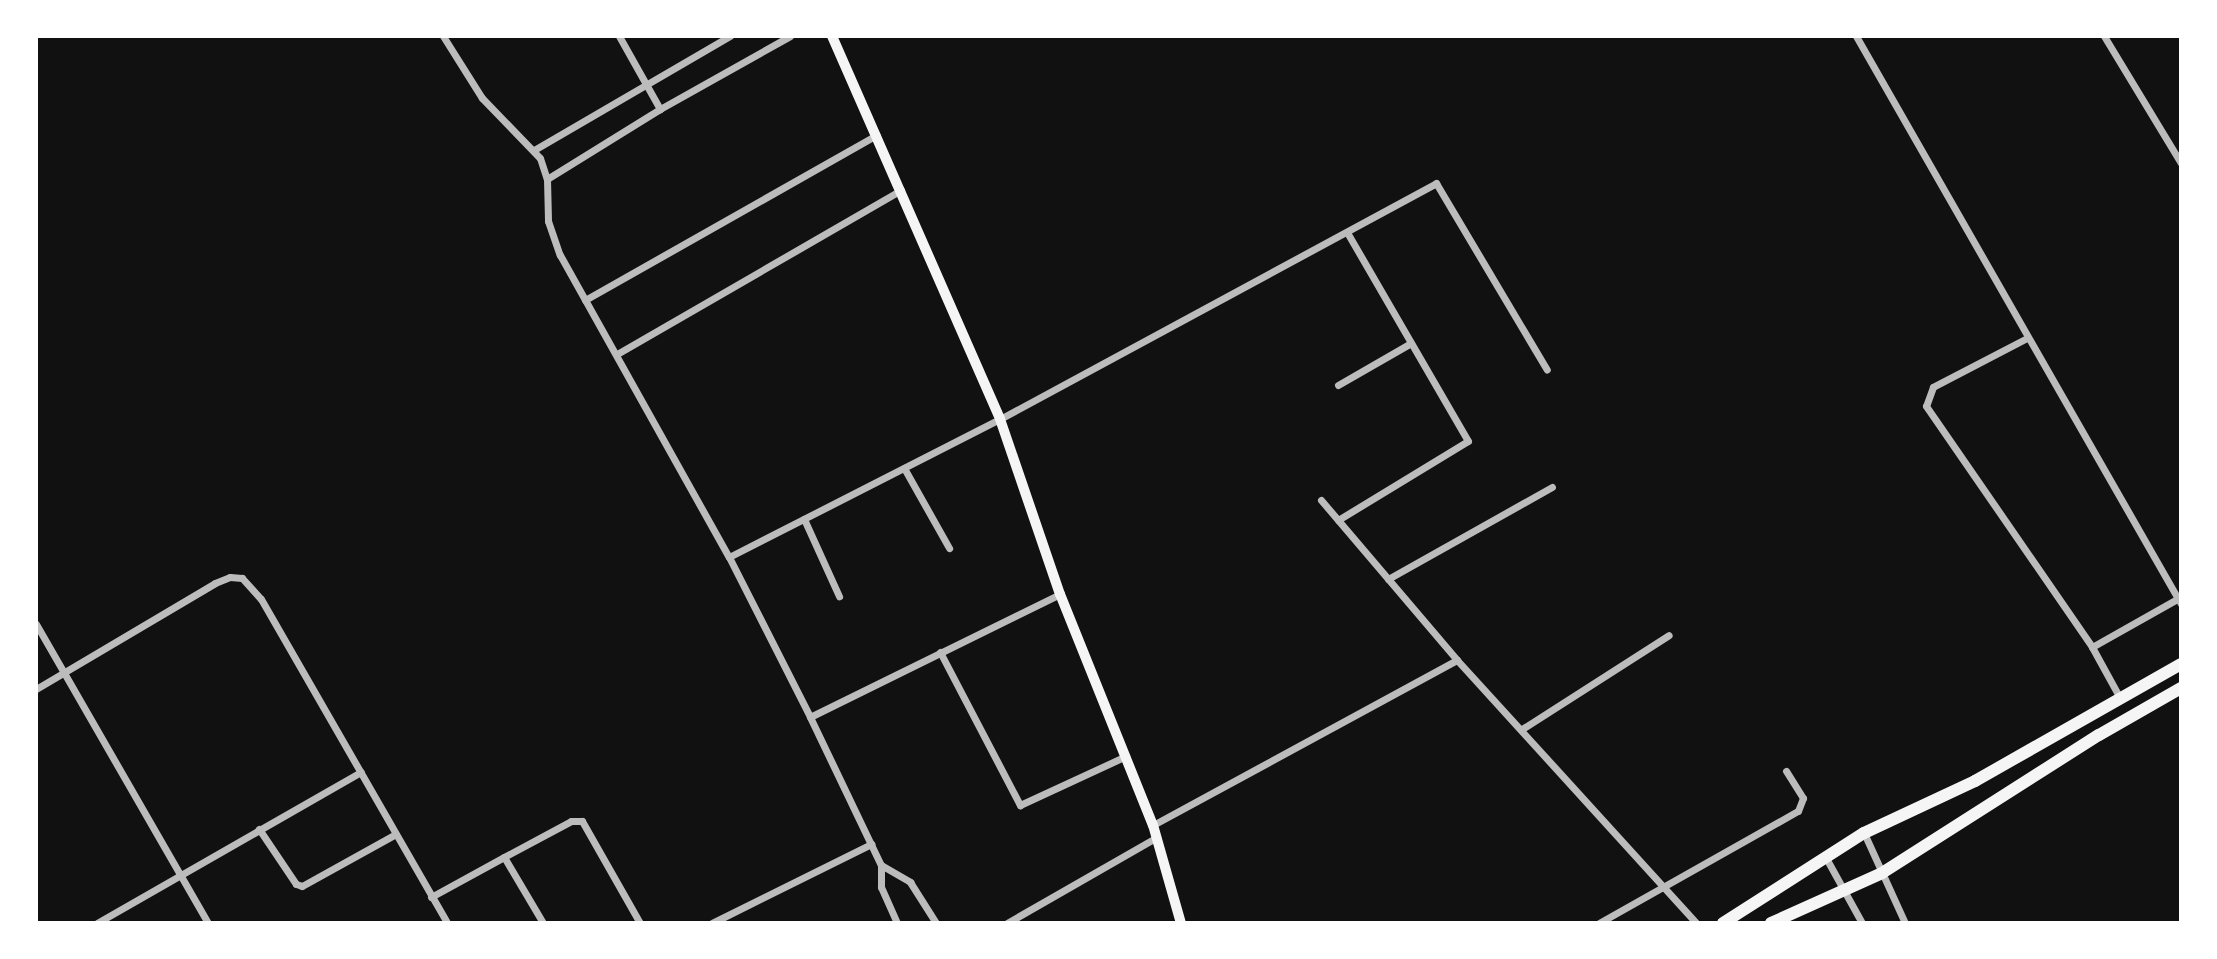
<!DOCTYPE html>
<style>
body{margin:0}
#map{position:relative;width:2217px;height:959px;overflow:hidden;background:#111;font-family:Jost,sans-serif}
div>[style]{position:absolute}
.minor>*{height:7px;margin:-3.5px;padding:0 3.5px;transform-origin:3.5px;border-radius:3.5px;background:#bcbcbc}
.secondary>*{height:10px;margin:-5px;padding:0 5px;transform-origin:5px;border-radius:5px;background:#f5f5f5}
.primary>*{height:12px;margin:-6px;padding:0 6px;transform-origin:6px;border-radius:6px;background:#f5f5f5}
span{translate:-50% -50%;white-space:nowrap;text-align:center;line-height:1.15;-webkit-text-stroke:7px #fff;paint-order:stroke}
.frame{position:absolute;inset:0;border:38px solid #fff;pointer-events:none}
</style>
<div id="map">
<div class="minor">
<div style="left:443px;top:36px;width:73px;rotate:57.8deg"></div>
<div style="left:482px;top:98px;width:83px;rotate:46deg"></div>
<div style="left:540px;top:158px;width:22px;rotate:72deg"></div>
<div style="left:547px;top:179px;width:42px;rotate:88.6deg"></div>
<div style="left:548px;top:221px;width:36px;rotate:71deg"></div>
<div style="left:560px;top:255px;width:346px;rotate:60.8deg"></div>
<div style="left:729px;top:557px;width:179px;rotate:63.1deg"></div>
<div style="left:810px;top:717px;width:164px;rotate:64.4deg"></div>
<div style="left:881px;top:865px;width:22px;rotate:90deg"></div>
<div style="left:881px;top:887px;width:39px;rotate:66deg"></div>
<div style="left:619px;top:36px;width:84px;rotate:60.7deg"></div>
<div style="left:1856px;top:36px;width:654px;rotate:60.22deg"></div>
<div style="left:2104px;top:36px;width:149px;rotate:58.8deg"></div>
<div style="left:534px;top:150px;width:227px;rotate:-30.2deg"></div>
<div style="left:547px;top:179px;width:133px;rotate:-31.8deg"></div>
<div style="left:660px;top:109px;width:149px;rotate:-29.3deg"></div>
<div style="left:585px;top:300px;width:335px;rotate:-29.5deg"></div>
<div style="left:2027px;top:338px;width:106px;rotate:152.5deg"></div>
<div style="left:1933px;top:387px;width:20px;rotate:110deg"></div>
<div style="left:1926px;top:406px;width:293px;rotate:55.4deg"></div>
<div style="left:2092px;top:647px;width:58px;rotate:61.2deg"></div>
<div style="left:617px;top:354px;width:328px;rotate:-30deg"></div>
<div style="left:1338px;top:385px;width:84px;rotate:-29.9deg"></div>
<div style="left:904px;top:468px;width:92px;rotate:60.6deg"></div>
<div style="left:1321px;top:500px;width:210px;rotate:49.6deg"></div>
<div style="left:804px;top:519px;width:85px;rotate:65.6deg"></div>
<div style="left:1338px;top:520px;width:152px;rotate:-31.3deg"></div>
<div style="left:1468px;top:441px;width:241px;rotate:-120.1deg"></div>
<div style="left:729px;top:557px;width:304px;rotate:-27deg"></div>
<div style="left:1000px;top:419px;width:496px;rotate:-28.4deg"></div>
<div style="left:1436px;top:183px;width:217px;rotate:59.3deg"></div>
<div style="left:1388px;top:579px;width:188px;rotate:-29.3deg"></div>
<div style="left:36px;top:624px;width:345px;rotate:60.1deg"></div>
<div style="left:2092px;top:647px;width:100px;rotate:-29.4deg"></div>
<div style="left:940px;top:652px;width:173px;rotate:62.4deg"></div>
<div style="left:1020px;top:805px;width:117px;rotate:-24.8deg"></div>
<div style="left:36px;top:689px;width:208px;rotate:-30.6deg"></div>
<div style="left:215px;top:583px;width:16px;rotate:-22deg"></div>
<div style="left:230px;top:577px;width:12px;rotate:5deg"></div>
<div style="left:242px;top:578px;width:28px;rotate:48deg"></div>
<div style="left:261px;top:599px;width:374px;rotate:60.1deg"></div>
<div style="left:810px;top:717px;width:279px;rotate:-26.2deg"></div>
<div style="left:1522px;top:729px;width:174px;rotate:-32.6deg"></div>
<div style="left:1153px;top:825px;width:346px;rotate:-28.5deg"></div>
<div style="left:1457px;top:660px;width:355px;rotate:47.7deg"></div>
<div style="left:259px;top:829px;width:66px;rotate:56.1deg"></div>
<div style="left:296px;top:884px;width:6px;rotate:18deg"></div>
<div style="left:302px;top:886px;width:107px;rotate:-29deg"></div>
<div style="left:1864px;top:833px;width:99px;rotate:65.5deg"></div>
<div style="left:504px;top:857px;width:76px;rotate:-28.2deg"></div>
<div style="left:571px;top:821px;width:11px"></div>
<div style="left:582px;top:821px;width:117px;rotate:60.4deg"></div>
<div style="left:1826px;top:858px;width:74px;rotate:61deg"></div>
<div style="left:881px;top:865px;width:34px;rotate:30deg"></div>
<div style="left:910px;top:882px;width:49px;rotate:57.6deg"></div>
<div style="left:431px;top:897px;width:83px;rotate:-28.7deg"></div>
<div style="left:504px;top:857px;width:77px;rotate:59.4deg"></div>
<div style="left:97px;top:923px;width:304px;rotate:-29.8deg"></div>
<div style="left:712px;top:923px;width:178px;rotate:-26.4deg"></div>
<div style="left:1007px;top:923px;width:173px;rotate:-29.8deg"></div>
<div style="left:1599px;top:923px;width:228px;rotate:-29.4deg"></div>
<div style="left:1798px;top:811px;width:14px;rotate:-69deg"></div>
<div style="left:1803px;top:798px;width:32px;rotate:-122deg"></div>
</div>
<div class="secondary">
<div style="left:832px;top:36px;width:418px;rotate:66.3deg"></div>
<div style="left:1000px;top:419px;width:185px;rotate:71.1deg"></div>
<div style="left:1060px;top:594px;width:249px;rotate:68.1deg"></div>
<div style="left:1153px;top:825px;width:102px;rotate:74.1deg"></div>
</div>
<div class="primary">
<div style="left:1723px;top:923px;width:167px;rotate:-32.6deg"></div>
<div style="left:1864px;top:833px;width:123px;rotate:-25.1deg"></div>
<div style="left:1975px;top:781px;width:237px;rotate:-29.6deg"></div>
<div style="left:1771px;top:923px;width:122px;rotate:-24.2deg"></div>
<div style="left:1882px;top:873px;width:257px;rotate:-32.5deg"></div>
<div style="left:2099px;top:735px;width:95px;rotate:-29.8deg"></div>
</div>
<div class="frame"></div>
</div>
